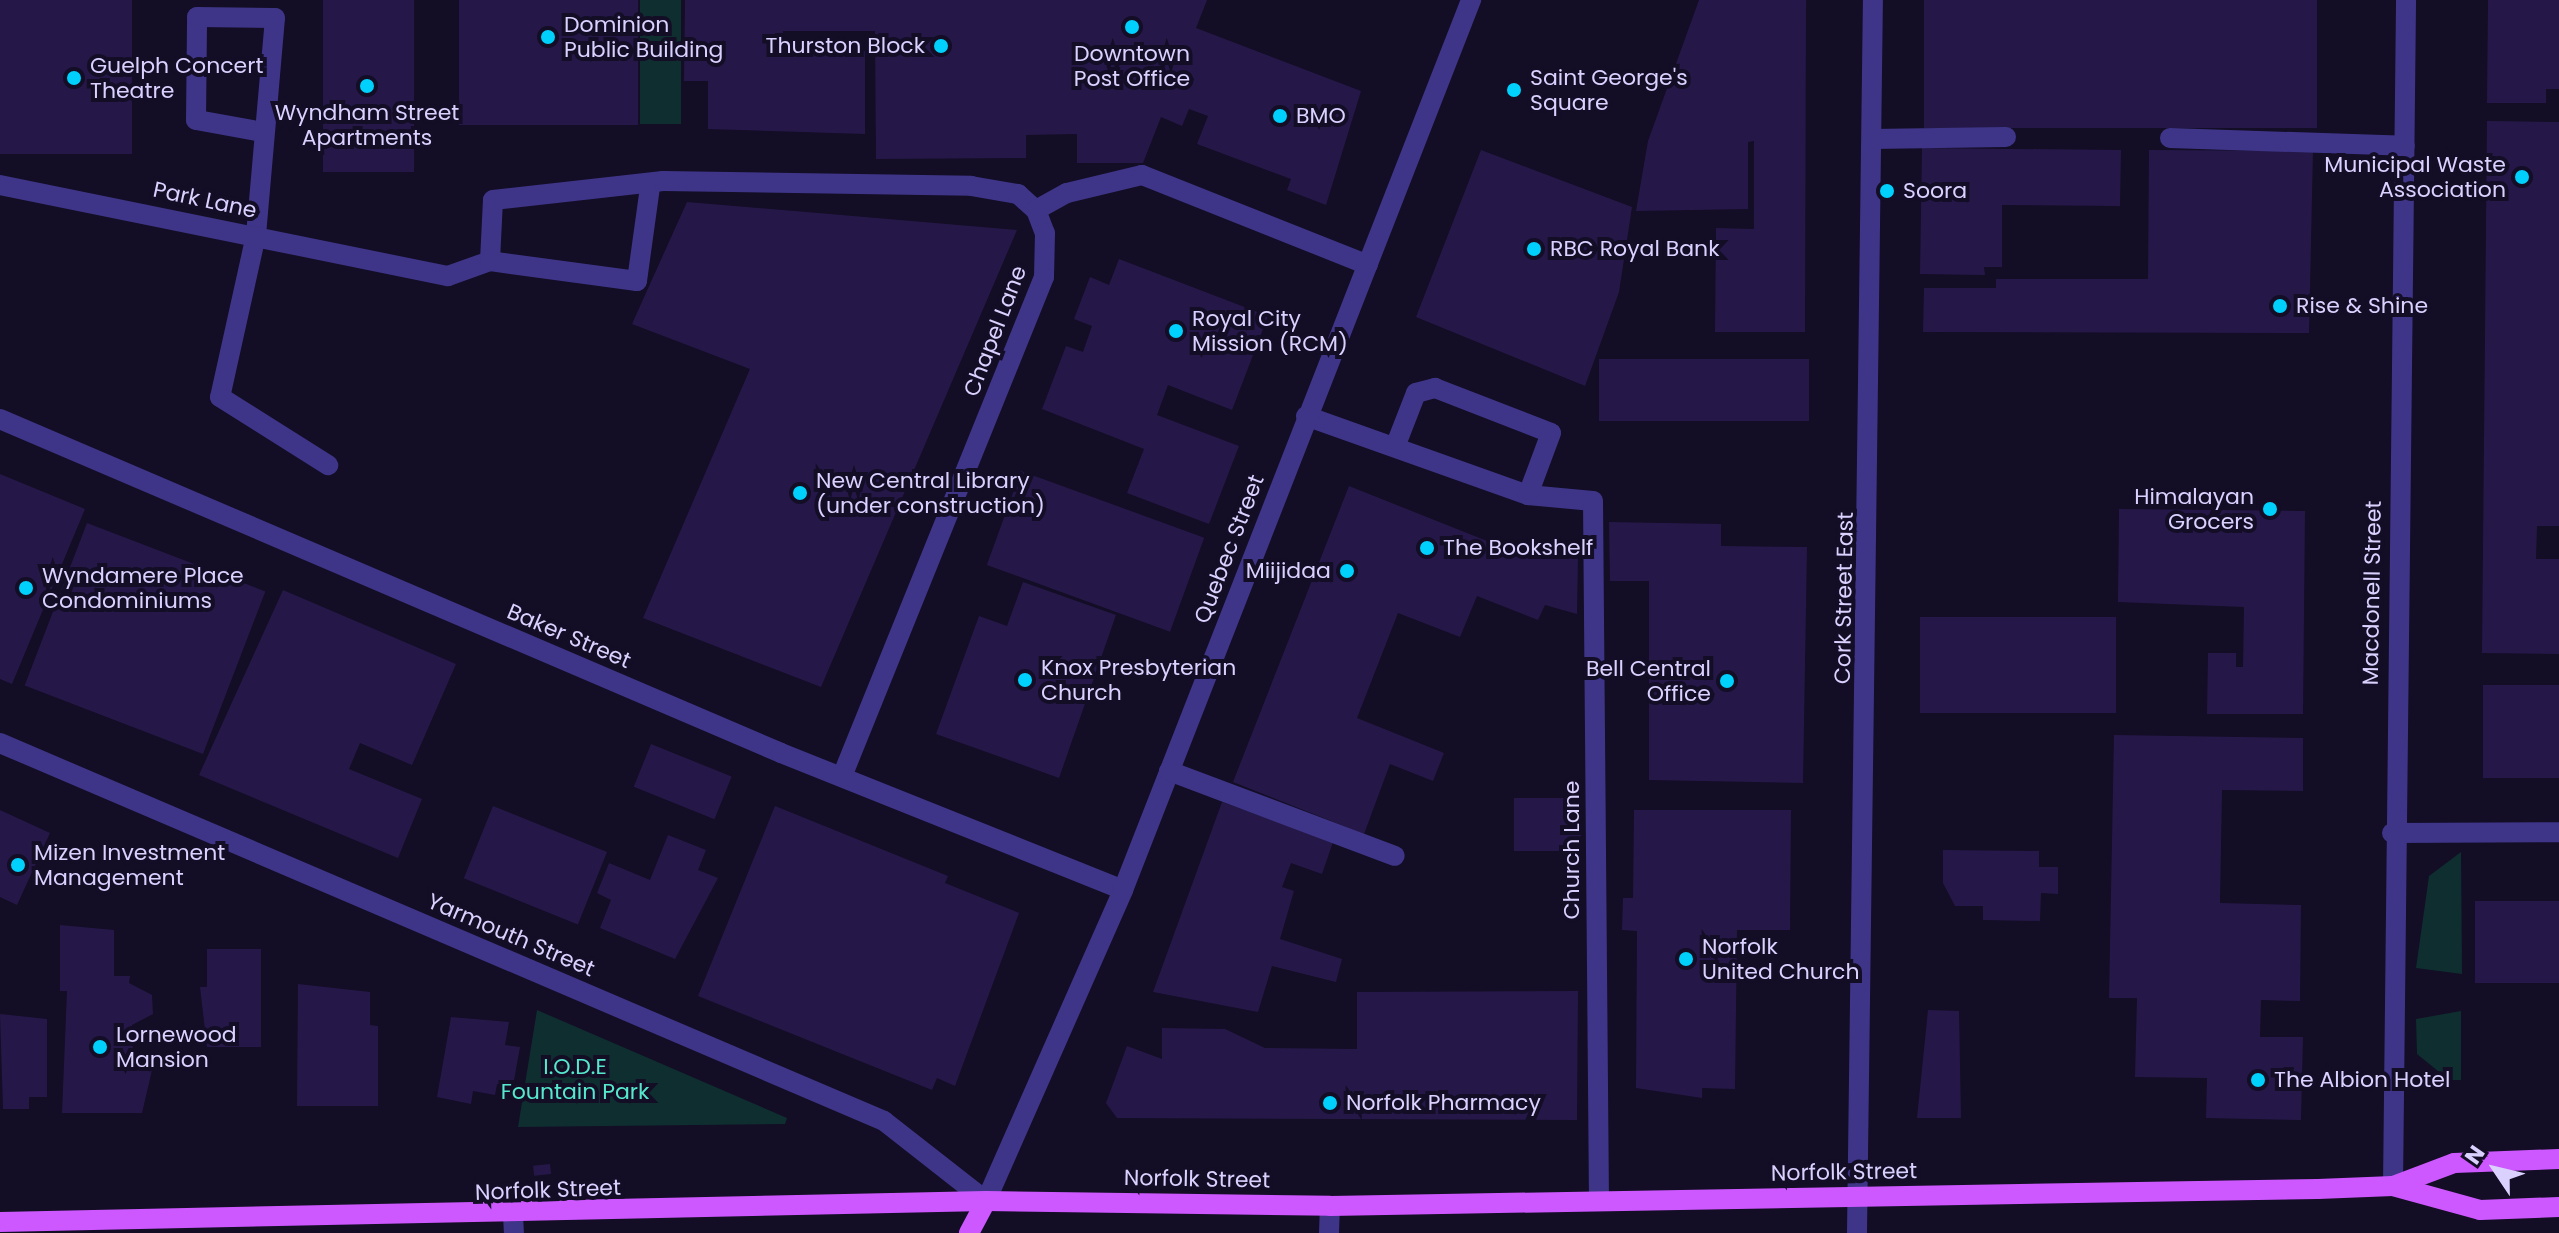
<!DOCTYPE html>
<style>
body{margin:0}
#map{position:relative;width:2559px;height:1233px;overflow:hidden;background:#130d25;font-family:Poppins,sans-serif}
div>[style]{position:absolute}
.green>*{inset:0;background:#0f2e30;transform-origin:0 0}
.building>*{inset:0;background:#251848;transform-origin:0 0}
.minor>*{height:20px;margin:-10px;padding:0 10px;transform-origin:10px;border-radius:10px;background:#3e3588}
.major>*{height:20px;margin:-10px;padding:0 10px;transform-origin:10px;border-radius:10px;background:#cd58ff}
.dots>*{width:22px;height:22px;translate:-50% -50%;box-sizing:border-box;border:4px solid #130d25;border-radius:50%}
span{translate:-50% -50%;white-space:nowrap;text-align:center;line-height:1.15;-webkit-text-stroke:8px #130d25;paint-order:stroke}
.poi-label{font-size:22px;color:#dad1ff}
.left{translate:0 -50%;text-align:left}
.right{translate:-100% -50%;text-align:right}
.street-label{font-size:22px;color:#dad1ff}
.park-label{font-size:22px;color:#55e8ce}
.north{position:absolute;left:2455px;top:1129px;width:80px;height:80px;-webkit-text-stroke:6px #130d25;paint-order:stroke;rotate:305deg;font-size:22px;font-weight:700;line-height:32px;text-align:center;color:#dad1ff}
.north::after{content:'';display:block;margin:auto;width:28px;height:36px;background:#dad1ff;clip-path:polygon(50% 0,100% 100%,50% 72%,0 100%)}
</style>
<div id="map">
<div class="green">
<div style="left:640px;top:0;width:41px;height:124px"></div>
<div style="clip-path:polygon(2461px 852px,2462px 974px,2416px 968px,2429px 876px)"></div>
<div style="clip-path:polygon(537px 1010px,787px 1118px,785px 1124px,518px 1127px)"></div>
<div style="clip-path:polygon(2461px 1011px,2461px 1080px,2449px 1080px,2417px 1054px,2416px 1019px)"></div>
</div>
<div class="building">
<div style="left:0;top:0;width:132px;height:154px"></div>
<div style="left:323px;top:0;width:91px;height:172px"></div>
<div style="left:459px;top:0;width:179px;height:125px"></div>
<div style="clip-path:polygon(685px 0,1207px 0,1196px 28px,1361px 91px,1326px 205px,1287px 190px,1291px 179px,1197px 144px,1208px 116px,1189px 109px,1182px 126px,1161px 117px,1143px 163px,1077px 163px,1077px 134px,1026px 135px,1026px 158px,876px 159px,875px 31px,783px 31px,782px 47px,865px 51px,865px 134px,708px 129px,708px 81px,684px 81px)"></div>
<div style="clip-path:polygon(1699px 0,1806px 0,1805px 332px,1715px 332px,1716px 228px,1754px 229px,1754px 141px,1748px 142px,1748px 209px,1636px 211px,1648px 141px)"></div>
<div style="left:1924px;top:0;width:393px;height:128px"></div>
<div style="clip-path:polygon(2488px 0,2559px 0,2559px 89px,2546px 89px,2546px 103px,2487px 103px)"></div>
<div style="clip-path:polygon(2487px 121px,2559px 122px,2559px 526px,2537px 526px,2536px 559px,2559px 559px,2559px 654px,2482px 653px)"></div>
<div style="clip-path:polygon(1922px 148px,2121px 150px,2120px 206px,2002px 205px,2002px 267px,1984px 267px,1985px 275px,1920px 274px)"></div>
<div style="clip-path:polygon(1481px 150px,1632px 207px,1619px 292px,1585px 386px,1416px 317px)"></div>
<div style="clip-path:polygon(2149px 150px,2313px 151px,2309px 333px,1923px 332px,1924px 288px,1996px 288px,1996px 279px,2148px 279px)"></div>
<div style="clip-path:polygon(687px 202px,1017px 230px,821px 687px,643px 618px,750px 369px,632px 324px)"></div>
<div style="clip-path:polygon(1119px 259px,1268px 316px,1232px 410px,1168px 385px,1157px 415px,1239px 446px,1209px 524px,1127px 493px,1144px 449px,1042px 409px,1066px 346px,1083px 352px,1092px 326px,1074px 319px,1090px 277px,1109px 285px)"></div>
<div style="left:1809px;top:359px;width:62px;height:210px;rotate:90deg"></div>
<div style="left:1021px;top:471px;width:195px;height:100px;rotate:20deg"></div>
<div style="clip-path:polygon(0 474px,85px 509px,12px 684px,0 679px)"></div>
<div style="clip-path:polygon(1349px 486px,1527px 557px,1578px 556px,1577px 614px,1545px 605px,1538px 620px,1477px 596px,1460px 637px,1398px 613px,1357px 718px,1444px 753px,1433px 781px,1390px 764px,1364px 834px,1233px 782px)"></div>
<div style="clip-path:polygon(2119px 509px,2305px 511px,2303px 714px,2207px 714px,2208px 653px,2236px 653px,2236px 667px,2243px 667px,2244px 607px,2118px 602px)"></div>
<div style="clip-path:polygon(1609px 522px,1721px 524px,1721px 546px,1807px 547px,1803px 783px,1649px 780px,1649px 581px,1610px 581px)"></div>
<div style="left:87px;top:523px;width:191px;height:174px;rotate:21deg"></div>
<div style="clip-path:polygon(1023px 582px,1116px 615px,1059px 778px,936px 734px,979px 616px,1007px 626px)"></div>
<div style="clip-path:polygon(283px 590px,456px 664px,412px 765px,360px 743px,349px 769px,422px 799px,398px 858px,199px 775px)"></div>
<div style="left:1920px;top:617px;width:196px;height:96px"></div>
<div style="left:2483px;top:685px;width:76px;height:93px"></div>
<div style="clip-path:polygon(2114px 735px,2303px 738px,2303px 791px,2222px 790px,2220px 903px,2301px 905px,2300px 1001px,2261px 1000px,2260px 1037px,2303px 1037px,2301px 1120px,2206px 1118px,2207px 1078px,2135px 1077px,2137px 998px,2109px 998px)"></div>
<div style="left:651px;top:744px;width:87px;height:46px;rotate:22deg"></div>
<div style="left:1514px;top:798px;width:67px;height:53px"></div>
<div style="clip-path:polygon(1222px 802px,1333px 842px,1322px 874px,1291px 863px,1282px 887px,1294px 891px,1280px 939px,1342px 959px,1336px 982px,1272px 966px,1258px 1012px,1153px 992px)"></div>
<div style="left:493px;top:806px;width:123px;height:78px;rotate:22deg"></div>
<div style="clip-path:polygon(775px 806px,948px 876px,945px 883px,1019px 913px,955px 1086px,937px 1078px,932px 1090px,698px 996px)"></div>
<div style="clip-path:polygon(0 810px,50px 833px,17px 905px,0 897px)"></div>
<div style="clip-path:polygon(1634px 810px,1791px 810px,1790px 930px,1737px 930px,1735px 1089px,1702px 1088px,1702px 1098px,1636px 1088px,1637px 931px,1622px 930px,1623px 898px,1633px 898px)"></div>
<div style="clip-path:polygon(668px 835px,706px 850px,698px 870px,718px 878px,675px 959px,600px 928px,611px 900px,597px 893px,609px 863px,650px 880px)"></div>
<div style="clip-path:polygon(1943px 850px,2039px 851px,2039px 867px,2058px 867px,2058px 894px,2041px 893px,2040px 921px,1983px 920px,1983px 906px,1955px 906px,1943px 883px)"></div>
<div style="left:2559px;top:901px;width:82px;height:84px;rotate:90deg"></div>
<div style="clip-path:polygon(60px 925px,114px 930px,114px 976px,130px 976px,129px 983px,152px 995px,153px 1014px,132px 1025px,133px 1054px,153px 1066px,142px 1113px,62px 1113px,67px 991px,60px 991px)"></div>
<div style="clip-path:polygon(207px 949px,261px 949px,261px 1047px,207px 1047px,200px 987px,207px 987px)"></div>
<div style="clip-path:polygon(298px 984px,370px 992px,370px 1025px,378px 1026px,378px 1106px,297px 1106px)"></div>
<div style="clip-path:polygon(1578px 991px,1577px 1120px,1117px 1118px,1106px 1103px,1127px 1046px,1162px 1059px,1162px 1028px,1225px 1029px,1265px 1048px,1357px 1049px,1357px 992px)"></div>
<div style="clip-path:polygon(1928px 1010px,1959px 1011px,1961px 1118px,1917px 1118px)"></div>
<div style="clip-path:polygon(0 1014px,47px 1019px,47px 1097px,29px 1097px,29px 1109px,3px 1109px)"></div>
<div style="clip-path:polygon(451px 1017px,509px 1022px,505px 1045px,520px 1047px,513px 1086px,497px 1084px,495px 1095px,473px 1091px,471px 1104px,437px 1097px)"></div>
<div style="left:550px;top:1164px;width:10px;height:17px;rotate:84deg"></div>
</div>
<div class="minor">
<div style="left:263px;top:132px;width:68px;rotate:-169.8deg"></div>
<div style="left:196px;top:120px;width:103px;rotate:-89.4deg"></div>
<div style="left:197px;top:17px;width:78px;rotate:0.7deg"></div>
<div style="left:275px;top:18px;width:218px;rotate:95deg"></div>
<div style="left:256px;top:235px;width:166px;rotate:102.5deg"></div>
<div style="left:220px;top:397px;width:128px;rotate:32.2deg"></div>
<div style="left:2170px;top:138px;width:235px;rotate:1.9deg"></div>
<div style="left:1872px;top:139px;width:134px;rotate:-0.9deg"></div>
<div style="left:0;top:185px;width:457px;rotate:11.5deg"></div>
<div style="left:448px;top:276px;width:45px;rotate:-19.7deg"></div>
<div style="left:650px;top:187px;width:95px;rotate:97.9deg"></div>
<div style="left:637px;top:281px;width:148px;rotate:-172.3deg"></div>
<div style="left:490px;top:261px;width:61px;rotate:-87.2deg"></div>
<div style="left:493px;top:200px;width:171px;rotate:-6.4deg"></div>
<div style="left:663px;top:181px;width:308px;rotate:0.9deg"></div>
<div style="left:971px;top:186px;width:48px;rotate:9.7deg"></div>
<div style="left:1018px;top:194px;width:24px;rotate:42deg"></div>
<div style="left:1036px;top:210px;width:25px;rotate:69deg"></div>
<div style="left:1045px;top:233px;width:44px;rotate:91.3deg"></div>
<div style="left:1044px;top:277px;width:536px;rotate:112.02deg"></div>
<div style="left:1036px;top:210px;width:35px;rotate:-29deg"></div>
<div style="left:1067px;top:193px;width:77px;rotate:-13.5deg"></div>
<div style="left:1142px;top:175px;width:243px;rotate:21.7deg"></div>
<div style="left:1306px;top:416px;width:236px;rotate:19.6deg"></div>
<div style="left:1528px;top:495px;width:65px;rotate:5.3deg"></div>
<div style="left:1593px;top:501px;width:698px;rotate:89.51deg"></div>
<div style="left:0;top:419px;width:849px;rotate:23.15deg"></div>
<div style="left:781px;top:753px;width:368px;rotate:21.8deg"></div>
<div style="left:1395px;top:447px;width:58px;rotate:-68.7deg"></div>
<div style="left:1416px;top:393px;width:20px;rotate:-15deg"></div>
<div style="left:1435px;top:388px;width:124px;rotate:21.2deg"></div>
<div style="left:1551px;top:433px;width:66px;rotate:110.4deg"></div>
<div style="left:0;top:743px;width:961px;rotate:23.15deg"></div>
<div style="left:884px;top:1121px;width:130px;rotate:38.1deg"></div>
<div style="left:986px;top:1201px;width:340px;rotate:-66.2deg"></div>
<div style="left:1123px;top:890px;width:956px;rotate:-68.64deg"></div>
<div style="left:1169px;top:771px;width:241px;rotate:20.6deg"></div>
<div style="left:2392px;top:833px;width:167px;rotate:-0.3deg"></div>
<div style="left:2393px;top:1186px;width:1186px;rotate:-89.37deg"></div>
<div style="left:513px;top:1215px;width:18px;rotate:87deg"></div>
<div style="left:1329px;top:1233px;width:27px;rotate:-88deg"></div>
<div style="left:1857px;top:1233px;width:1233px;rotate:-89.26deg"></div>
</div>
<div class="major">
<div style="left:2393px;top:1186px;width:90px;rotate:15.4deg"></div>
<div style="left:2480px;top:1210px;width:79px;rotate:-2.2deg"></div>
<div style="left:0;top:1222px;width:986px;rotate:-1.22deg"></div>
<div style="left:986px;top:1201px;width:344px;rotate:0.8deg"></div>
<div style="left:1330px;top:1206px;width:988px;rotate:-0.99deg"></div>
<div style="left:2318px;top:1189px;width:75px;rotate:-2.3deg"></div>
<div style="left:2393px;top:1186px;width:65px;rotate:-20.7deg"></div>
<div style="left:2454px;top:1163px;width:105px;rotate:-2.2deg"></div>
<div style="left:969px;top:1233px;width:36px;rotate:-62deg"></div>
</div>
<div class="dots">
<div style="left:1132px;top:27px;background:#00d0fc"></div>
<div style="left:548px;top:37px;background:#00d0fc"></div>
<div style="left:941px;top:46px;background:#00d0fc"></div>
<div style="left:74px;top:78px;background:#00d0fc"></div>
<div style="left:367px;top:86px;background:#00d0fc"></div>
<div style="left:1514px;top:90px;background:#00d0fc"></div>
<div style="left:1280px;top:116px;background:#00d0fc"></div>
<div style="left:2522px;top:177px;background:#00d0fc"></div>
<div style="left:1887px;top:191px;background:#00d0fc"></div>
<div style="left:1534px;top:249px;background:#00d0fc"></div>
<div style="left:2280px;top:306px;background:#00d0fc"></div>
<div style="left:1176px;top:331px;background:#00d0fc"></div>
<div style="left:800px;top:493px;background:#00d0fc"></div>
<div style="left:2270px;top:509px;background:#00d0fc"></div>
<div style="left:1427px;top:548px;background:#00d0fc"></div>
<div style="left:1347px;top:571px;background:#00d0fc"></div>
<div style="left:26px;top:588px;background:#00d0fc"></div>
<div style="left:1025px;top:680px;background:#00d0fc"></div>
<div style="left:1727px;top:681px;background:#00d0fc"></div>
<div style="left:18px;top:865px;background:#00d0fc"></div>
<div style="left:1686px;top:959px;background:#00d0fc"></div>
<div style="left:100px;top:1047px;background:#00d0fc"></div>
<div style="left:2258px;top:1080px;background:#00d0fc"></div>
<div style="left:1330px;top:1103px;background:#00d0fc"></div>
</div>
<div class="poi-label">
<span class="left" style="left:564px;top:37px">Dominion<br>Public Building</span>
<span class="right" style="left:925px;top:46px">Thurston Block</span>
<span style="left:1132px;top:66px">Downtown<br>Post Office</span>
<span class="left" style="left:90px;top:78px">Guelph Concert<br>Theatre</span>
<span class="left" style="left:1530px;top:90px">Saint George's<br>Square</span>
<span style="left:367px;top:125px">Wyndham Street<br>Apartments</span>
<span class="left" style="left:1296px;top:116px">BMO</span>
<span class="right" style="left:2506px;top:177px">Municipal Waste<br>Association</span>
<span class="left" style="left:1903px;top:191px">Soora</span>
<span class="left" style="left:1550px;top:249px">RBC Royal Bank</span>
<span class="left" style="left:2296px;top:306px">Rise &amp; Shine</span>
<span class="left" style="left:1192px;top:331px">Royal City<br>Mission (RCM)</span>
<span class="left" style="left:816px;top:493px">New Central Library<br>(under construction)</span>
<span class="right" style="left:2254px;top:509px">Himalayan<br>Grocers</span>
<span class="left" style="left:1443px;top:548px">The Bookshelf</span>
<span class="right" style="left:1331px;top:571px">Miijidaa</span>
<span class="left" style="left:42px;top:588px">Wyndamere Place<br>Condominiums</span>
<span class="left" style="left:1041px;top:680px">Knox Presbyterian<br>Church</span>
<span class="right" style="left:1711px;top:681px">Bell Central<br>Office</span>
<span class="left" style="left:34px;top:865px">Mizen Investment<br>Management</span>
<span class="left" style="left:1702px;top:959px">Norfolk<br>United Church</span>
<span class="left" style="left:116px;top:1047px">Lornewood<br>Mansion</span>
<span class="left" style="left:2274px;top:1080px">The Albion Hotel</span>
<span class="left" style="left:1346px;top:1103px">Norfolk Pharmacy</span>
</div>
<div class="street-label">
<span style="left:205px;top:200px;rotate:12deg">Park Lane</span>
<span style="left:995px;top:331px;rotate:-69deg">Chapel Lane</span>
<span style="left:1229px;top:549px;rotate:-69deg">Quebec Street</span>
<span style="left:2372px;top:593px;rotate:-89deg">Macdonell Street</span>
<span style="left:1844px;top:598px;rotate:-89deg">Cork Street East</span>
<span style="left:569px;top:636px;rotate:23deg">Baker Street</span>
<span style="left:1572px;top:850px;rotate:-90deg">Church Lane</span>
<span style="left:511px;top:935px;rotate:23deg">Yarmouth Street</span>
<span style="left:1844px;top:1172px;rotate:-1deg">Norfolk Street</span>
<span style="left:1197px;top:1179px;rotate:1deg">Norfolk Street</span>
<span style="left:548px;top:1190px;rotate:-2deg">Norfolk Street</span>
</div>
<div class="park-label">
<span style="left:575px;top:1079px">I.O.D.E<br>Fountain Park</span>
</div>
<div class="north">N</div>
</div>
